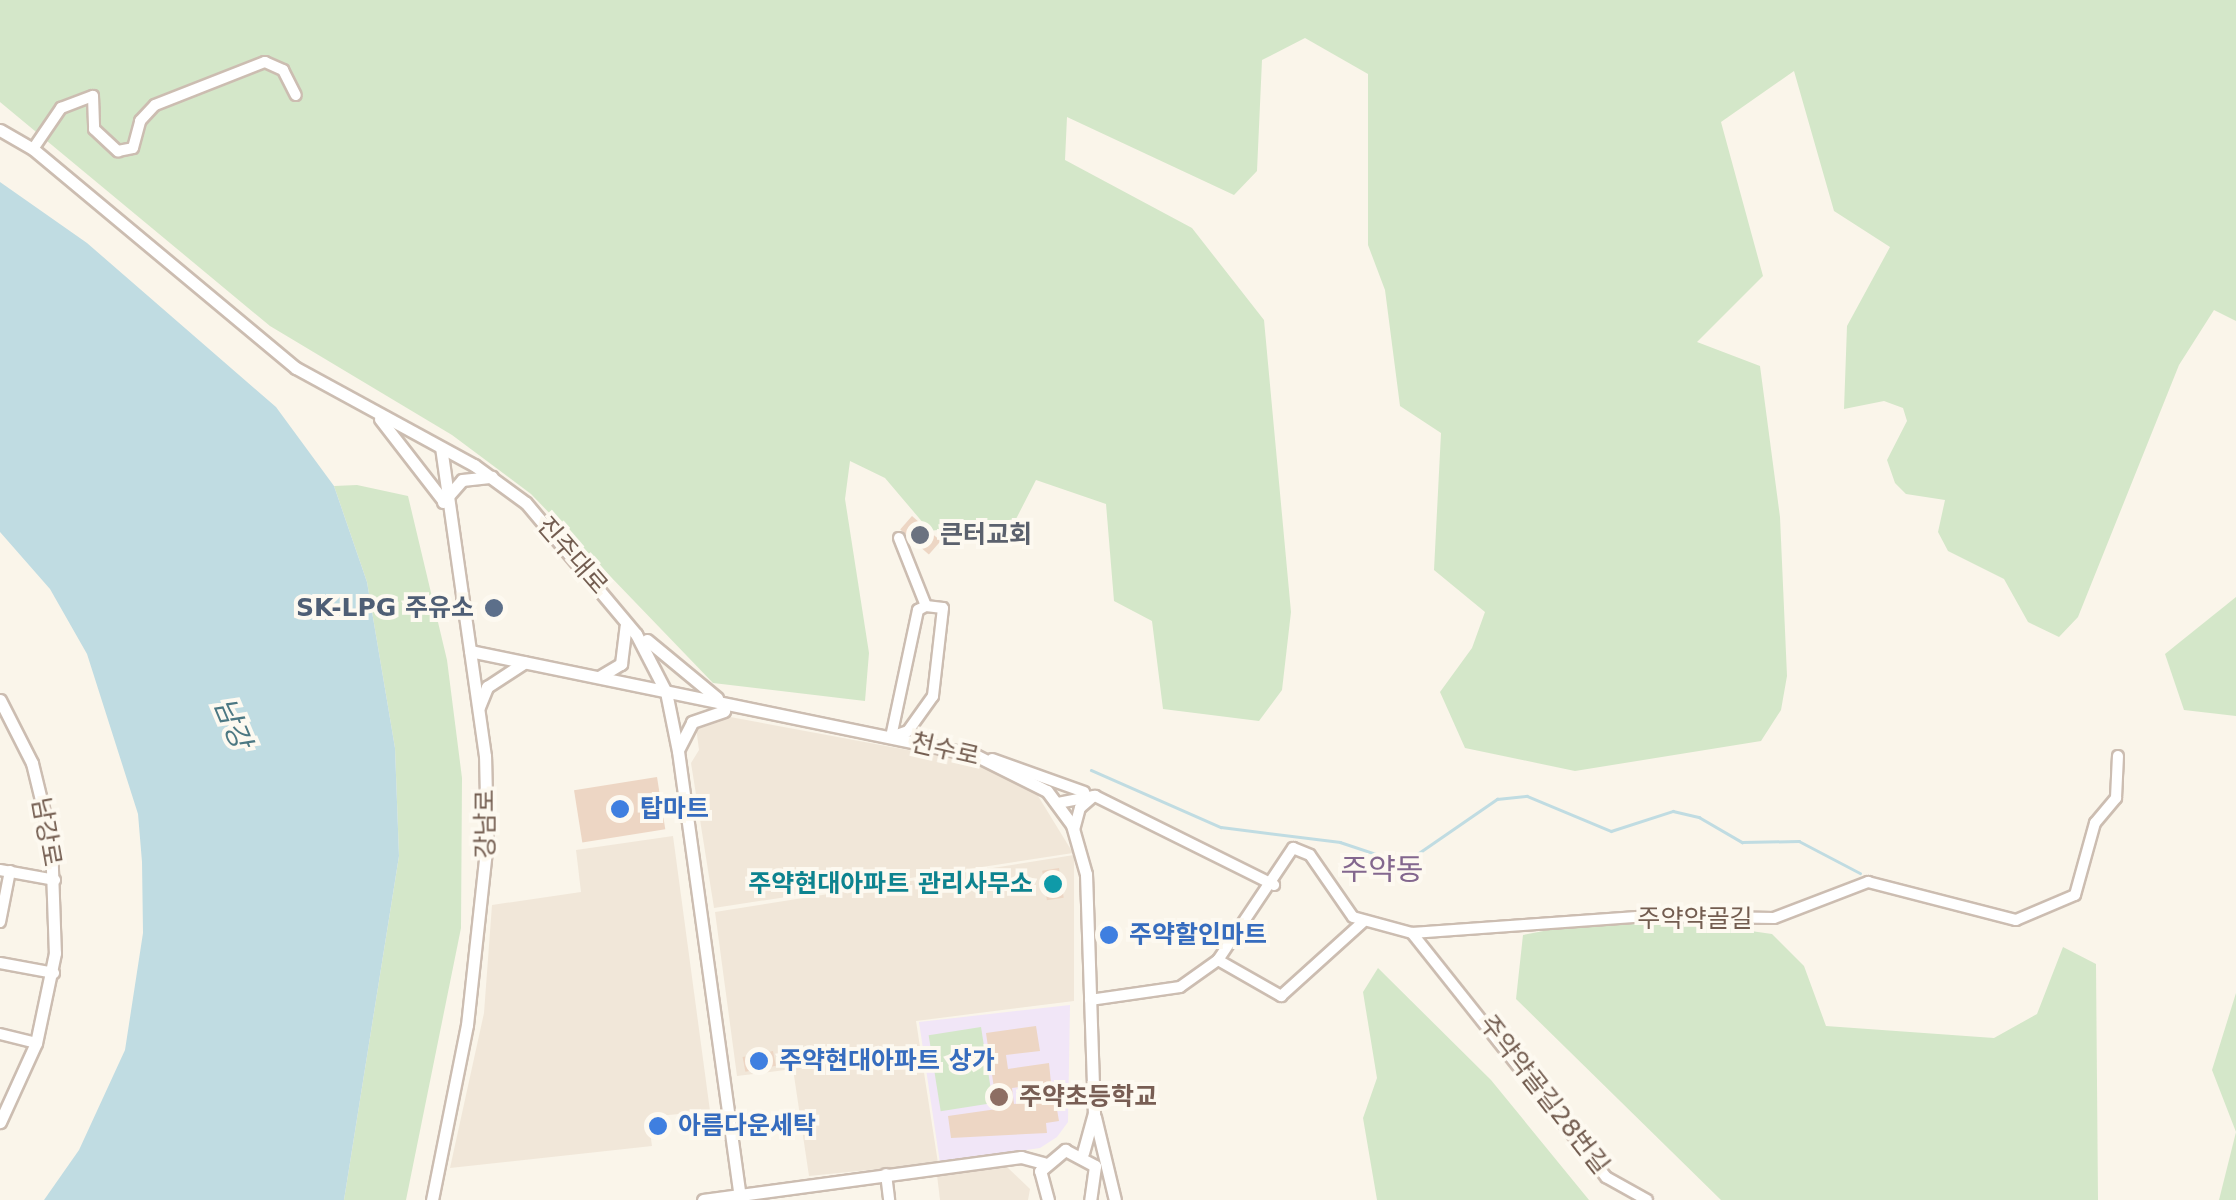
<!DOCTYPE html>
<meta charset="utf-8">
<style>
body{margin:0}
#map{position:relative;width:2236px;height:1200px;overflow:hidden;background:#faf5ea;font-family:"DejaVu Sans","Noto Sans KR",sans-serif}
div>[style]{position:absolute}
.residential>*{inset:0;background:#f1e7d9}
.education>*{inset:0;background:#f1e6f7}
.green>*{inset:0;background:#d4e7c9;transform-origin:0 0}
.water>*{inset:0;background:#c0dce2}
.stream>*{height:2.5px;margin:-1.25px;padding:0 1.25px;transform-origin:1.25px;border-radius:1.25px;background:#c0dce2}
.building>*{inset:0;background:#edd6c4;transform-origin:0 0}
.roads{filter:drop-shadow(2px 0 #ccbdb1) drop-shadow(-2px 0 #ccbdb1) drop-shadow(0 2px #ccbdb1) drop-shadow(0 -2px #ccbdb1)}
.minor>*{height:10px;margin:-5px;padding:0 5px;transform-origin:5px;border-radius:5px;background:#fff}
.tertiary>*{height:11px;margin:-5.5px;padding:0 5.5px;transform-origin:5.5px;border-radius:5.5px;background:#fff}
.dots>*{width:28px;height:28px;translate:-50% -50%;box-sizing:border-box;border:5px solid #fdf9f0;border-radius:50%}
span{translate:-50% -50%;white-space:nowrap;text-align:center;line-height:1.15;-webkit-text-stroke:8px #fdf9f0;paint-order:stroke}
.worship-label{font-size:25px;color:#5b616d;font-weight:700}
.left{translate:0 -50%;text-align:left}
.street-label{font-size:25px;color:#735d50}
.service-label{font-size:25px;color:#4e5e75;font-weight:700}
.right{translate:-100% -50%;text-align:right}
.shop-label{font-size:25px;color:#366cbe;font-weight:700}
.culture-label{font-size:25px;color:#0d838f;font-weight:700}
.education-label{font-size:25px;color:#785e54;font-weight:700}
.water-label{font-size:28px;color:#4c7883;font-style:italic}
.quarter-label{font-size:30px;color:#83678e}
</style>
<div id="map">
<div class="residential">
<div style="clip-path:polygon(714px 714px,978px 763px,1035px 791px,1073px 853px,714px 908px,691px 763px,699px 750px,696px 727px)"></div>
<div style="clip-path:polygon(673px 836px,710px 1111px,648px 1117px,652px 1146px,450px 1168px,484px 1013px,492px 905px,581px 892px,576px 850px)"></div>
<div style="clip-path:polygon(1074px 855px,1074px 1001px,916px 1021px,938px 1163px,809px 1176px,793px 1069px,737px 1076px,715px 912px)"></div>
<div style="clip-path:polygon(1007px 1167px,1030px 1189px,1028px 1200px,940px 1200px,937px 1175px)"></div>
</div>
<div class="education">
<div style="clip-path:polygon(1070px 1005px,1068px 1122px,1057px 1137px,1040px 1148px,940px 1163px,919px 1022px)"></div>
</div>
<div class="green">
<div style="clip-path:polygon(0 0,2236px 0,2236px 321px,2214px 310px,2179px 365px,2078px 617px,2059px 637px,2028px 622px,2004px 579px,1948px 551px,1938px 532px,1945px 500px,1906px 494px,1895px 483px,1887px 460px,1907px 421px,1903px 408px,1884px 401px,1844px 409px,1847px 326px,1890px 247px,1834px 211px,1794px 71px,1721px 122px,1763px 276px,1697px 342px,1760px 366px,1780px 517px,1787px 676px,1781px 710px,1761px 741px,1575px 771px,1465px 748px,1440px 692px,1472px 648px,1485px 612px,1434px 570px,1441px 433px,1400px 406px,1385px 290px,1368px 245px,1368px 74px,1305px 38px,1262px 60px,1257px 171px,1234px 195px,1067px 117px,1065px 160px,1192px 228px,1264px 320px,1291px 612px,1282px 690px,1259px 721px,1163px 709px,1152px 621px,1114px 601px,1106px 504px,1036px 480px,1016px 519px,930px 531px,885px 478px,850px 461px,845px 499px,869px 653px,865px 701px,713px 683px,531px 494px,452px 435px,270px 326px,0 102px)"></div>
<div style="clip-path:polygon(357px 485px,408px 496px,447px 660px,462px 778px,461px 928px,406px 1200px,344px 1200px,399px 856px,395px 748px,367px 582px,334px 486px)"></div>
<div style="clip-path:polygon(2236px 597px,2236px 716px,2184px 710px,2165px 654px)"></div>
<div style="clip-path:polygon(1631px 914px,1772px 934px,1804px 966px,1826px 1026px,1994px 1038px,2037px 1014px,2063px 947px,2096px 964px,2098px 1200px,1721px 1200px,1516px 999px,1523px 935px)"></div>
<div style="clip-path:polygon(1378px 968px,1491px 1080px,1589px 1200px,1377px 1200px,1363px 1118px,1377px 1078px,1363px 992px)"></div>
<div style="clip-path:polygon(2236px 993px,2236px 1200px,2219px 1200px,2236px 1132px,2212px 1070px)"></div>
<div style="left:981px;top:1027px;width:77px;height:53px;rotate:81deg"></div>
</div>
<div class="water">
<div style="clip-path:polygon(0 182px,87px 243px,276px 407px,334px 486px,367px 582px,395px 748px,399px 856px,344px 1200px,44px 1200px,79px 1150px,125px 1050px,143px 933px,142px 862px,138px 814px,87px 654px,50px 589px,0 532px)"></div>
</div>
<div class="stream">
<div style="left:1091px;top:770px;width:142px;rotate:23.7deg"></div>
<div style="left:1221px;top:827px;width:120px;rotate:7.2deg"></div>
<div style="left:1340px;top:842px;width:57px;rotate:18.4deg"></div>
<div style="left:1394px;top:860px;width:16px;rotate:-4deg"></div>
<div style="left:1410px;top:859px;width:106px;rotate:-34.6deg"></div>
<div style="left:1497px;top:799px;width:30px;rotate:-6deg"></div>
<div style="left:1527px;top:796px;width:91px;rotate:22.6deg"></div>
<div style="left:1611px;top:831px;width:65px;rotate:-17.9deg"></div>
<div style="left:1673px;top:811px;width:27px;rotate:13deg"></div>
<div style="left:1699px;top:817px;width:50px;rotate:30.2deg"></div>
<div style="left:1742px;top:842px;width:57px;rotate:-1deg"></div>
<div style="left:1799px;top:841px;width:69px;rotate:27.7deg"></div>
</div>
<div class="building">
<div style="left:912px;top:516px;width:38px;height:18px;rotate:41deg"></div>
<div style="left:657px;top:777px;width:53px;height:84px;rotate:81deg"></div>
<div style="left:1059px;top:868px;width:30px;height:17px;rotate:81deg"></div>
<div style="clip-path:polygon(1036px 1026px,1040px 1051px,1006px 1055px,1008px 1069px,1049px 1063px,1051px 1083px,1012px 1088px,1014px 1104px,1055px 1098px,1059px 1121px,1046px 1123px,1047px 1133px,951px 1138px,948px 1116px,997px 1109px,986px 1033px)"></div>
<div style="left:773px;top:1051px;width:15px;height:31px;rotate:79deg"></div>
</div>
<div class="roads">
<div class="minor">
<div style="left:33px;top:149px;width:50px;rotate:-55.7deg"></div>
<div style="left:61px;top:108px;width:34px;rotate:-21deg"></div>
<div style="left:93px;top:96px;width:33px;rotate:88deg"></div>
<div style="left:94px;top:129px;width:33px;rotate:43deg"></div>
<div style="left:118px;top:151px;width:15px;rotate:-11deg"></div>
<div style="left:133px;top:148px;width:28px;rotate:-75deg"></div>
<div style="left:140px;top:121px;width:22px;rotate:-47deg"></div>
<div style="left:155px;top:105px;width:118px;rotate:-21.4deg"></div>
<div style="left:265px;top:62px;width:20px;rotate:24deg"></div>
<div style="left:283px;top:70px;width:28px;rotate:63deg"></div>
<div style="left:899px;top:538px;width:73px;rotate:68.3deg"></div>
<div style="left:926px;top:606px;width:17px;rotate:7deg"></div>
<div style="left:943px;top:608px;width:89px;rotate:96.5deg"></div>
<div style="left:933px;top:696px;width:43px;rotate:125.5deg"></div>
<div style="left:908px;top:731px;width:18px;rotate:161deg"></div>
<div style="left:891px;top:737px;width:130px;rotate:-78deg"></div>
<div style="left:918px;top:610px;width:9px;rotate:-27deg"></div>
<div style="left:992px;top:759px;width:98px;rotate:19.7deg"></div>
<div style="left:1058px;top:803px;width:38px;rotate:-11deg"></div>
<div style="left:1095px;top:796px;width:200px;rotate:26.4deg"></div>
<div style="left:1074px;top:830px;width:23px;rotate:-75deg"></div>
<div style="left:1080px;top:808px;width:18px;rotate:-41deg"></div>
<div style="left:0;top:870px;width:56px;rotate:10.3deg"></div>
<div style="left:0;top:922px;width:52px;rotate:-78.9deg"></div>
<div style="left:1412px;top:933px;width:312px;rotate:51.5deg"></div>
<div style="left:1606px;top:1177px;width:47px;rotate:29.3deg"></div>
<div style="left:1218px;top:960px;width:73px;rotate:29.7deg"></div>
<div style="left:1281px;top:996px;width:110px;rotate:-42.1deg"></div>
<div style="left:0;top:963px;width:55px;rotate:10.5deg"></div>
<div style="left:1090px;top:1000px;width:91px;rotate:-8.2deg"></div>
<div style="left:1180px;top:987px;width:47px;rotate:-35.4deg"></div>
<div style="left:1218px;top:960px;width:135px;rotate:-56.2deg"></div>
<div style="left:1293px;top:848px;width:18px;rotate:22deg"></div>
<div style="left:1310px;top:855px;width:75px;rotate:55.3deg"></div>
<div style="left:1353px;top:917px;width:61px;rotate:15.2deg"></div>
<div style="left:1412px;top:933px;width:236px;rotate:-4.1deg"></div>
<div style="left:1647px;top:916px;width:127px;rotate:0.9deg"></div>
<div style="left:1774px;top:918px;width:101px;rotate:-21deg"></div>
<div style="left:1868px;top:882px;width:153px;rotate:14.4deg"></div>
<div style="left:2016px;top:920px;width:64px;rotate:-23deg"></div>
<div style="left:2075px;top:895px;width:75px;rotate:-74.5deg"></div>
<div style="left:2095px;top:823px;width:33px;rotate:-50deg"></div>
<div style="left:2116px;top:798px;width:42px;rotate:-87.3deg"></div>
<div style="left:0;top:1034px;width:37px;rotate:14deg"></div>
<div style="left:886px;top:1174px;width:26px;rotate:83deg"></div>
</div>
<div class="tertiary">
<div style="left:0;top:130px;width:38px;rotate:30deg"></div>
<div style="left:33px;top:149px;width:342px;rotate:39.8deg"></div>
<div style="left:296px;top:368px;width:203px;rotate:28.6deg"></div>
<div style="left:474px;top:465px;width:64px;rotate:36.2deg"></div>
<div style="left:526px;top:503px;width:171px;rotate:50deg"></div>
<div style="left:636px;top:634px;width:65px;rotate:62.7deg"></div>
<div style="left:666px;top:692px;width:60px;rotate:78.5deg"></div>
<div style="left:678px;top:751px;width:453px;rotate:82.1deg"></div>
<div style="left:380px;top:419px;width:101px;rotate:52.2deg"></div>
<div style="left:443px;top:502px;width:29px;rotate:-49deg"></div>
<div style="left:462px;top:480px;width:30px;rotate:-6deg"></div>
<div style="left:647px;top:640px;width:91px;rotate:39.6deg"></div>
<div style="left:470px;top:651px;width:516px;rotate:11.64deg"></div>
<div style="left:975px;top:755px;width:80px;rotate:26.6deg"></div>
<div style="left:1047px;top:791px;width:42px;rotate:53.7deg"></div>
<div style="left:1072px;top:825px;width:51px;rotate:74.1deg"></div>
<div style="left:1086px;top:874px;width:239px;rotate:88.1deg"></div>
<div style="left:1094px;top:1113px;width:41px;rotate:105.4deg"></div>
<div style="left:599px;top:677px;width:26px;rotate:-31deg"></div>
<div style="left:621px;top:664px;width:38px;rotate:-83deg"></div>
<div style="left:0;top:700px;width:71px;rotate:63.1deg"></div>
<div style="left:32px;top:763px;width:80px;rotate:76.3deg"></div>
<div style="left:51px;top:841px;width:112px;rotate:88deg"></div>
<div style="left:55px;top:953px;width:92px;rotate:101.9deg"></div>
<div style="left:36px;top:1043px;width:87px;rotate:114.5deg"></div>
<div style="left:479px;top:707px;width:22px;rotate:-68deg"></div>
<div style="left:487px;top:687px;width:45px;rotate:-33.3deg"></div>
<div style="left:678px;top:750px;width:31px;rotate:-63deg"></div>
<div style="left:692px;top:722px;width:34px;rotate:-19deg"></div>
<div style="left:1095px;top:1117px;width:85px;rotate:76.5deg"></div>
<div style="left:432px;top:1200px;width:178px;rotate:-78.7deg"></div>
<div style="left:467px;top:1025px;width:184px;rotate:-83.8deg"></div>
<div style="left:487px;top:842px;width:86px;rotate:-91.3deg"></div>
<div style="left:485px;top:756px;width:311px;rotate:-98.1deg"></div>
<div style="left:703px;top:1200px;width:321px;rotate:-7.7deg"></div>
<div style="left:1021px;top:1157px;width:24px;rotate:15deg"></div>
<div style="left:1048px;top:1200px;width:30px;rotate:-105deg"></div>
<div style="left:1040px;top:1171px;width:33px;rotate:-40deg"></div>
<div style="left:1065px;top:1150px;width:34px;rotate:28deg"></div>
<div style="left:1095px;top:1166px;width:34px;rotate:98deg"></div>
</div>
</div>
<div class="dots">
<div style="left:920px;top:535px;background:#6b7280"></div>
<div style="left:494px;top:608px;background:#5c6f8a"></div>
<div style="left:620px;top:809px;background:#3f7fe0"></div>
<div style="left:1053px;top:884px;background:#0f9aa8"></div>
<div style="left:1109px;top:935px;background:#3f7fe0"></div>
<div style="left:759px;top:1061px;background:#3f7fe0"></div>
<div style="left:999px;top:1097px;background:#8d6e63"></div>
<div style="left:658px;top:1126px;background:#3f7fe0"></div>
</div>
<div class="worship-label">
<span class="left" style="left:940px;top:535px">큰터교회</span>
</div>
<div class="street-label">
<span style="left:572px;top:556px;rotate:49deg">진주대로</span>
<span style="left:945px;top:750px;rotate:13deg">천수로</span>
<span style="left:486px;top:824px;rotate:-90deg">강남로</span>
<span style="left:46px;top:832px;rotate:80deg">남강로</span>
<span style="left:1695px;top:919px">주약약골길</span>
<span style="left:1544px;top:1095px;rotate:52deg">주약약골길28번길</span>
</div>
<div class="service-label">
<span class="right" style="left:474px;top:608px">SK-LPG 주유소</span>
</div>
<div class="shop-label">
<span class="left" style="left:640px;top:809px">탑마트</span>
<span class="left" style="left:1129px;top:935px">주약할인마트</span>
<span class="left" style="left:779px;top:1061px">주약현대아파트 상가</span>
<span class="left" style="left:678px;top:1126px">아름다운세탁</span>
</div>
<div class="culture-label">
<span class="right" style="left:1033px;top:884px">주약현대아파트 관리사무소</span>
</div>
<div class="education-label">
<span class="left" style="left:1019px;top:1097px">주약초등학교</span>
</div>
<div class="water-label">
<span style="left:232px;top:723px;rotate:67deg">남강</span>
</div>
<div class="quarter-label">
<span style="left:1382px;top:870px">주약동</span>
</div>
</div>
